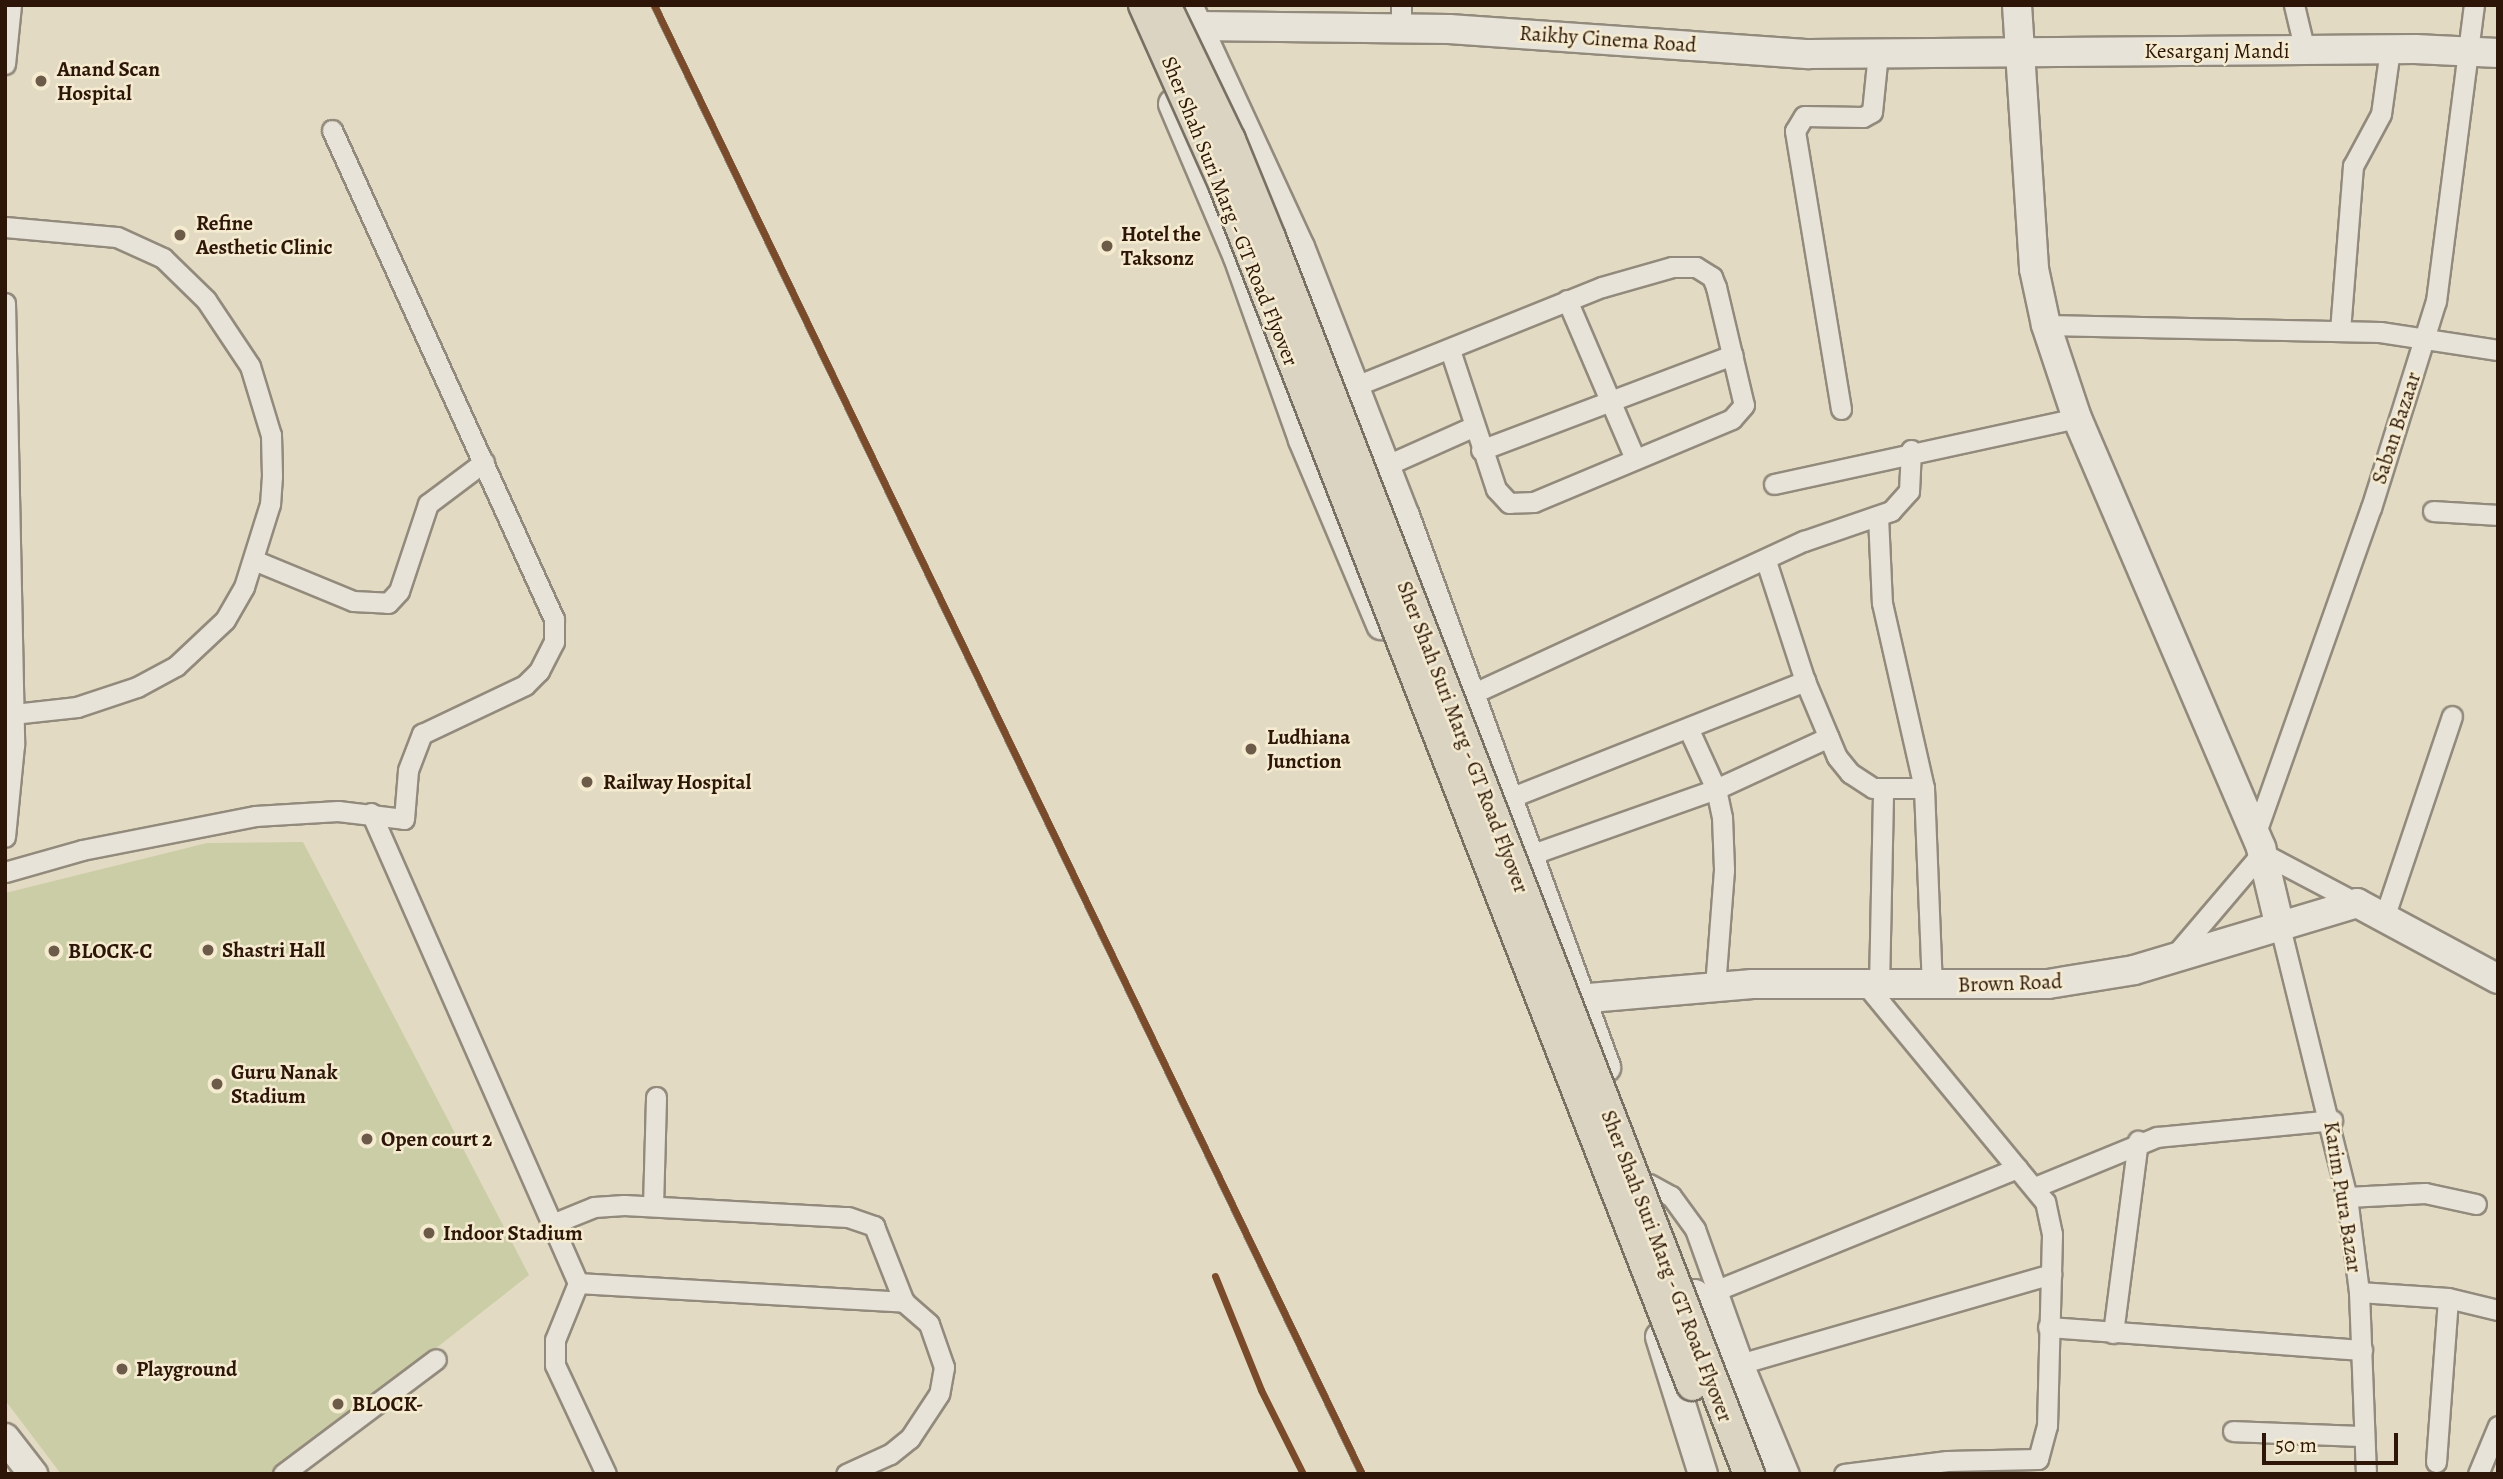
<!DOCTYPE html>
<style>
body{margin:0}
#map{position:relative;width:2503px;height:1479px;overflow:hidden;background:#e3dac3;font-family:Alegreya,serif}
div>[style]{position:absolute}
.green>*{inset:0;background:#cbcda6}
.roads{filter:drop-shadow(2px 0 #928a7c) drop-shadow(-2px 0 #928a7c) drop-shadow(0 2px #928a7c) drop-shadow(0 -2px #928a7c)}
.street>*{height:19px;margin:-9.5px;padding:0 9.5px;transform-origin:9.5px;border-radius:9.5px;background:#e8e3d8}
.secondary>*{height:28px;margin:-14px;padding:0 14px;transform-origin:14px;border-radius:14px;background:#e8e3d8}
.rail>*{height:8px;margin-top:-4px;transform-origin:0;background:repeating-linear-gradient(90deg,#f5ebd0 0 16px,#a49e94 0 32px);box-sizing:border-box;border-block:2px solid #a49e94}
.bridges{filter:drop-shadow(2px 0 #787063) drop-shadow(-2px 0 #787063) drop-shadow(0 2px #787063) drop-shadow(0 -2px #787063)}
.primary-bridge>*{height:30px;margin:-15px;padding:0 15px;transform-origin:15px;border-radius:15px;background:#dcd4c3}
.rail-1>*{height:7px;margin:-3.5px;padding:0 3.5px;transform-origin:3.5px;border-radius:3.5px;background:#7a4b2a}
.dots>*{width:19px;height:19px;translate:-50% -50%;box-sizing:border-box;border:4px solid #f5ebd0;border-radius:50%}
span{translate:-50% -50%;white-space:nowrap;text-align:center;line-height:1.15;-webkit-text-stroke:5px #f5ebd0;paint-order:stroke}
.street-label{font-size:21px;color:#2d1608}
.poi-label{font-size:21px;color:#2d1608;font-weight:700}
.left{translate:0 -50%;text-align:left}
.frame{position:absolute;inset:0;border:7px solid #2d1608;pointer-events:none}
.scale{position:absolute;left:2262px;top:1433px;width:136px;height:32px;box-sizing:border-box;border:4px solid #2d1608;border-top:0;padding-left:9px;font-size:21px;line-height:24px;white-space:nowrap;color:#2d1608;-webkit-text-stroke:5px #f5ebd0;paint-order:stroke}
</style>
<div id="map">
<div class="green">
<div style="clip-path:polygon(303px 842px,529px 1275px,276px 1474px,61px 1474px,5px 1400px,5px 893px,207px 843px)"></div>
</div>
<div class="roads">
<div class="street">
<div style="left:1401px;top:5px;width:25px;rotate:90deg"></div>
<div style="left:2294px;top:5px;width:47px;rotate:76.6deg"></div>
<div style="left:5px;top:64px;width:59px;rotate:-84.2deg"></div>
<div style="left:5px;top:227px;width:112px;rotate:5.1deg"></div>
<div style="left:117px;top:237px;width:51px;rotate:24.5deg"></div>
<div style="left:163px;top:258px;width:60px;rotate:44.3deg"></div>
<div style="left:206px;top:300px;width:79px;rotate:56.3deg"></div>
<div style="left:250px;top:366px;width:72px;rotate:73.1deg"></div>
<div style="left:271px;top:435px;width:41px;rotate:88.6deg"></div>
<div style="left:272px;top:476px;width:28px;rotate:94deg"></div>
<div style="left:270px;top:504px;width:87px;rotate:107.4deg"></div>
<div style="left:244px;top:587px;width:38px;rotate:120deg"></div>
<div style="left:225px;top:620px;width:67px;rotate:136.8deg"></div>
<div style="left:176px;top:666px;width:44px;rotate:151.7deg"></div>
<div style="left:137px;top:687px;width:63px;rotate:161.6deg"></div>
<div style="left:77px;top:707px;width:72px;rotate:173.7deg"></div>
<div style="left:1567px;top:300px;width:173px;rotate:66.8deg"></div>
<div style="left:5px;top:303px;width:442px;rotate:88.8deg"></div>
<div style="left:14px;top:745px;width:92px;rotate:95.6deg"></div>
<div style="left:2046px;top:325px;width:334px;rotate:1.2deg"></div>
<div style="left:2380px;top:332px;width:119px;rotate:8.7deg"></div>
<div style="left:2340px;top:331px;width:166px;rotate:-85.5deg"></div>
<div style="left:2353px;top:166px;width:59px;rotate:-61.7deg"></div>
<div style="left:2381px;top:114px;width:66px;rotate:-82.1deg"></div>
<div style="left:1353px;top:387px;width:268px;rotate:-21.9deg"></div>
<div style="left:1602px;top:287px;width:73px;rotate:-15.9deg"></div>
<div style="left:1672px;top:267px;width:24px"></div>
<div style="left:1696px;top:267px;width:19px;rotate:32deg"></div>
<div style="left:1712px;top:277px;width:11px;rotate:68deg"></div>
<div style="left:1716px;top:287px;width:121px;rotate:76.7deg"></div>
<div style="left:1744px;top:405px;width:18px;rotate:131deg"></div>
<div style="left:1732px;top:419px;width:215px;rotate:157.3deg"></div>
<div style="left:1534px;top:502px;width:25px;rotate:178deg"></div>
<div style="left:1509px;top:503px;width:19px;rotate:-133deg"></div>
<div style="left:1496px;top:489px;width:146px;rotate:-108.3deg"></div>
<div style="left:1841px;top:409px;width:282px;rotate:-99.4deg"></div>
<div style="left:1795px;top:131px;width:17px;rotate:-59deg"></div>
<div style="left:1804px;top:116px;width:59px;rotate:1deg"></div>
<div style="left:1863px;top:117px;width:10px;rotate:-29deg"></div>
<div style="left:1872px;top:112px;width:59px;rotate:-84.2deg"></div>
<div style="left:1481px;top:450px;width:269px;rotate:-20.7deg"></div>
<div style="left:1385px;top:466px;width:95px;rotate:-24.1deg"></div>
<div style="left:1774px;top:484px;width:310px;rotate:-12.3deg"></div>
<div style="left:2433px;top:511px;width:65px;rotate:3.5deg"></div>
<div style="left:1878px;top:516px;width:87px;rotate:87.4deg"></div>
<div style="left:1882px;top:603px;width:190px;rotate:77.2deg"></div>
<div style="left:256px;top:561px;width:105px;rotate:22.4deg"></div>
<div style="left:353px;top:601px;width:35px;rotate:3deg"></div>
<div style="left:388px;top:603px;width:16px;rotate:-47deg"></div>
<div style="left:399px;top:591px;width:92px;rotate:-71.6deg"></div>
<div style="left:428px;top:504px;width:70px;rotate:-36.9deg"></div>
<div style="left:1766px;top:561px;width:126px;rotate:72deg"></div>
<div style="left:1805px;top:681px;width:82px;rotate:67.2deg"></div>
<div style="left:1837px;top:757px;width:21px;rotate:51deg"></div>
<div style="left:1850px;top:773px;width:27px;rotate:33deg"></div>
<div style="left:1873px;top:788px;width:51px"></div>
<div style="left:1924px;top:788px;width:197px;rotate:87.7deg"></div>
<div style="left:1470px;top:695px;width:368px;rotate:-24.8deg"></div>
<div style="left:1804px;top:541px;width:92px;rotate:-19deg"></div>
<div style="left:1891px;top:511px;width:27px;rotate:-48deg"></div>
<div style="left:1909px;top:491px;width:41px;rotate:-87.2deg"></div>
<div style="left:1689px;top:730px;width:65px;rotate:65.4deg"></div>
<div style="left:1716px;top:789px;width:29px;rotate:78deg"></div>
<div style="left:1722px;top:817px;width:53px;rotate:87.8deg"></div>
<div style="left:1724px;top:870px;width:116px;rotate:94.4deg"></div>
<div style="left:1507px;top:799px;width:321px;rotate:-21.6deg"></div>
<div style="left:371px;top:813px;width:514px;rotate:66.23deg"></div>
<div style="left:578px;top:1283px;width:327px;rotate:3.3deg"></div>
<div style="left:2255px;top:835px;width:347px;rotate:-70.5deg"></div>
<div style="left:2371px;top:508px;width:217px;rotate:-72.6deg"></div>
<div style="left:2436px;top:301px;width:298px;rotate:-82.7deg"></div>
<div style="left:1527px;top:856px;width:201px;rotate:-19.5deg"></div>
<div style="left:1716px;top:789px;width:124px;rotate:-24.7deg"></div>
<div style="left:5px;top:872px;width:80px;rotate:-15.9deg"></div>
<div style="left:82px;top:850px;width:176px;rotate:-11.1deg"></div>
<div style="left:255px;top:816px;width:83px;rotate:-3.4deg"></div>
<div style="left:338px;top:811px;width:66px;rotate:6.9deg"></div>
<div style="left:404px;top:819px;width:49px;rotate:-85.3deg"></div>
<div style="left:408px;top:770px;width:39px;rotate:-69deg"></div>
<div style="left:422px;top:734px;width:114px;rotate:-25.4deg"></div>
<div style="left:525px;top:685px;width:20px;rotate:-45deg"></div>
<div style="left:539px;top:671px;width:33px;rotate:-63deg"></div>
<div style="left:554px;top:642px;width:23px;rotate:-90deg"></div>
<div style="left:554px;top:619px;width:537px;rotate:-114.42deg"></div>
<div style="left:2384px;top:918px;width:213px;rotate:-71.4deg"></div>
<div style="left:2280px;top:927px;width:278px;rotate:76.1deg"></div>
<div style="left:2347px;top:1197px;width:96px;rotate:82.8deg"></div>
<div style="left:2359px;top:1292px;width:182px;rotate:87.8deg"></div>
<div style="left:2176px;top:954px;width:133px;rotate:-49.6deg"></div>
<div style="left:2262px;top:853px;width:107px;rotate:27.8deg"></div>
<div style="left:1879px;top:986px;width:197px;rotate:-88.8deg"></div>
<div style="left:1649px;top:1184px;width:25px;rotate:29deg"></div>
<div style="left:1671px;top:1196px;width:41px;rotate:54deg"></div>
<div style="left:1695px;top:1229px;width:142px;rotate:70.3deg"></div>
<div style="left:1743px;top:1363px;width:120px;rotate:67.5deg"></div>
<div style="left:2035px;top:1187px;width:132px;rotate:-22.3deg"></div>
<div style="left:2157px;top:1137px;width:176px;rotate:-5.5deg"></div>
<div style="left:2347px;top:1197px;width:78px;rotate:-2.9deg"></div>
<div style="left:2425px;top:1193px;width:52px;rotate:12.2deg"></div>
<div style="left:653px;top:1206px;width:109px;rotate:-88.4deg"></div>
<div style="left:552px;top:1224px;width:45px;rotate:-22deg"></div>
<div style="left:594px;top:1207px;width:30px;rotate:-4deg"></div>
<div style="left:624px;top:1205px;width:224px;rotate:3.1deg"></div>
<div style="left:848px;top:1217px;width:28px;rotate:19deg"></div>
<div style="left:874px;top:1226px;width:82px;rotate:68.5deg"></div>
<div style="left:904px;top:1302px;width:33px;rotate:41deg"></div>
<div style="left:929px;top:1324px;width:46px;rotate:70.8deg"></div>
<div style="left:944px;top:1367px;width:27px;rotate:100deg"></div>
<div style="left:939px;top:1394px;width:53px;rotate:123.4deg"></div>
<div style="left:910px;top:1438px;width:26px;rotate:141deg"></div>
<div style="left:890px;top:1454px;width:48px;rotate:155.6deg"></div>
<div style="left:578px;top:1283px;width:61px;rotate:112deg"></div>
<div style="left:555px;top:1340px;width:25px;rotate:90deg"></div>
<div style="left:555px;top:1365px;width:120px;rotate:64.9deg"></div>
<div style="left:1717px;top:1290px;width:324px;rotate:-22.1deg"></div>
<div style="left:2359px;top:1292px;width:89px;rotate:3.9deg"></div>
<div style="left:2448px;top:1298px;width:51px;rotate:13.5deg"></div>
<div style="left:2048px;top:1327px;width:315px;rotate:4.2deg"></div>
<div style="left:2113px;top:1333px;width:194px;rotate:-82.6deg"></div>
<div style="left:1743px;top:1363px;width:321px;rotate:-16.1deg"></div>
<div style="left:2233px;top:1431px;width:131px;rotate:2.2deg"></div>
<div style="left:2436px;top:1462px;width:164px;rotate:-85.8deg"></div>
<div style="left:283px;top:1474px;width:191px;rotate:-36.9deg"></div>
<div style="left:1844px;top:1474px;width:104px;rotate:-7.2deg"></div>
<div style="left:1947px;top:1461px;width:91px;rotate:-1.3deg"></div>
<div style="left:2038px;top:1459px;width:34px;rotate:-75deg"></div>
<div style="left:2047px;top:1426px;width:192px;rotate:-88.5deg"></div>
<div style="left:2052px;top:1234px;width:33px;rotate:-102deg"></div>
<div style="left:2045px;top:1202px;width:281px;rotate:-129.5deg"></div>
<div style="left:2478px;top:1474px;width:52px;rotate:-67.4deg"></div>
</div>
<div class="secondary">
<div style="left:1188px;top:5px;width:267px;rotate:65.2deg"></div>
<div style="left:1300px;top:247px;width:289px;rotate:68.7deg"></div>
<div style="left:1405px;top:516px;width:587px;rotate:69.96deg"></div>
<div style="left:2017px;top:5px;width:265px;rotate:86.3deg"></div>
<div style="left:2034px;top:269px;width:57px;rotate:77.9deg"></div>
<div style="left:2046px;top:325px;width:98px;rotate:71.6deg"></div>
<div style="left:2077px;top:418px;width:468px;rotate:66.8deg"></div>
<div style="left:2261px;top:848px;width:81px;rotate:76.5deg"></div>
<div style="left:1197px;top:26px;width:252px;rotate:0.7deg"></div>
<div style="left:1449px;top:29px;width:361px;rotate:4deg"></div>
<div style="left:1809px;top:54px;width:606px;rotate:-0.47deg"></div>
<div style="left:2415px;top:49px;width:83px;rotate:2.8deg"></div>
<div style="left:1173px;top:104px;width:166px;rotate:67deg"></div>
<div style="left:1238px;top:257px;width:194px;rotate:70.4deg"></div>
<div style="left:1303px;top:440px;width:201px;rotate:67.1deg"></div>
<div style="left:1566px;top:1000px;width:187px;rotate:-4.9deg"></div>
<div style="left:1752px;top:984px;width:296px"></div>
<div style="left:2048px;top:984px;width:87px;rotate:-9.2deg"></div>
<div style="left:2134px;top:970px;width:233px;rotate:-16.7deg"></div>
<div style="left:2357px;top:903px;width:160px;rotate:28.3deg"></div>
<div style="left:1695px;top:1294px;width:193px;rotate:68.5deg"></div>
<div style="left:1660px;top:1337px;width:144px;rotate:72.6deg"></div>
<div style="left:5px;top:1438px;width:46px;rotate:52.1deg"></div>
</div>
</div>
<div class="rail">
<div style="left:654px;top:5px;width:1631px;rotate:64.27deg"></div>
</div>
<div class="bridges">
<div class="primary-bridge">
<div style="left:1144px;top:5px;width:196px;rotate:65.9deg"></div>
<div style="left:1224px;top:184px;width:1289px;rotate:68.71deg"></div>
<div style="left:1165px;top:5px;width:150px;rotate:64.3deg"></div>
<div style="left:1230px;top:140px;width:106px;rotate:67.8deg"></div>
<div style="left:1270px;top:238px;width:1326px;rotate:68.82deg"></div>
</div>
</div>
<div class="rail-1">
<div style="left:654px;top:5px;width:1631px;rotate:64.27deg"></div>
<div style="left:1215px;top:1276px;width:123px;rotate:68deg"></div>
<div style="left:1261px;top:1390px;width:94px;rotate:63.4deg"></div>
</div>
<div class="dots">
<div style="left:41px;top:81px;background:#6d5b49"></div>
<div style="left:180px;top:235px;background:#6d5b49"></div>
<div style="left:1107px;top:246px;background:#6d5b49"></div>
<div style="left:1251px;top:749px;background:#6d5b49"></div>
<div style="left:587px;top:782px;background:#6d5b49"></div>
<div style="left:208px;top:950px;background:#6d5b49"></div>
<div style="left:54px;top:951px;background:#6d5b49"></div>
<div style="left:217px;top:1084px;background:#6d5b49"></div>
<div style="left:367px;top:1139px;background:#6d5b49"></div>
<div style="left:429px;top:1233px;background:#6d5b49"></div>
<div style="left:122px;top:1369px;background:#6d5b49"></div>
<div style="left:338px;top:1404px;background:#6d5b49"></div>
</div>
<div class="street-label">
<span style="left:1608px;top:39px;rotate:4deg">Raikhy Cinema Road</span>
<span style="left:2217px;top:51px">Kesarganj Mandi</span>
<span style="left:1230px;top:211px;rotate:68deg">Sher Shah Suri Marg - GT Road Flyover</span>
<span style="left:2396px;top:428px;rotate:-72deg">Saban Bazaar</span>
<span style="left:1463px;top:737px;rotate:69deg">Sher Shah Suri Marg - GT Road Flyover</span>
<span style="left:2010px;top:983px;rotate:-2deg">Brown Road</span>
<span style="left:2343px;top:1197px;rotate:81deg">Karim Pura Bazar</span>
<span style="left:1667px;top:1266px;rotate:69deg">Sher Shah Suri Marg - GT Road Flyover</span>
</div>
<div class="poi-label">
<span class="left" style="left:57px;top:81px">Anand Scan<br>Hospital</span>
<span class="left" style="left:196px;top:235px">Refine<br>Aesthetic Clinic</span>
<span class="left" style="left:1121px;top:246px">Hotel the<br>Taksonz</span>
<span class="left" style="left:1267px;top:749px">Ludhiana<br>Junction</span>
<span class="left" style="left:603px;top:782px">Railway Hospital</span>
<span class="left" style="left:222px;top:950px">Shastri Hall</span>
<span class="left" style="left:68px;top:951px">BLOCK-C</span>
<span class="left" style="left:231px;top:1084px">Guru Nanak<br>Stadium</span>
<span class="left" style="left:381px;top:1139px">Open court 2</span>
<span class="left" style="left:443px;top:1233px">Indoor Stadium</span>
<span class="left" style="left:136px;top:1369px">Playground</span>
<span class="left" style="left:352px;top:1404px">BLOCK-</span>
</div>
<div class="frame"></div>
<div class="scale">50 m</div>
</div>
